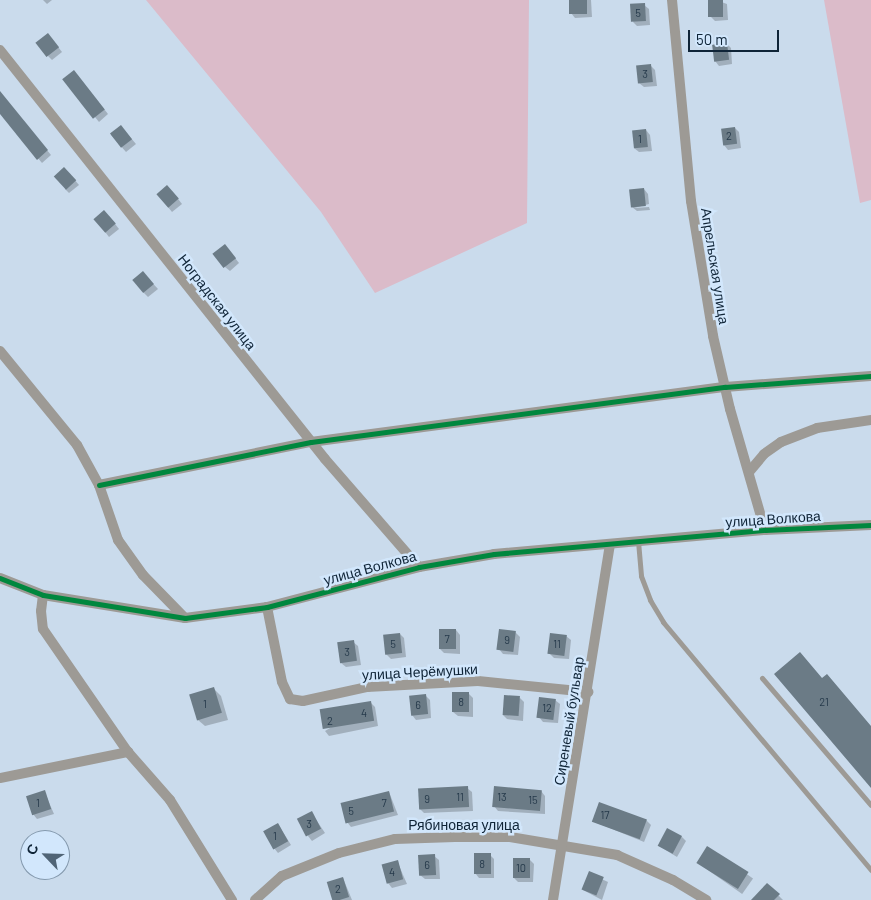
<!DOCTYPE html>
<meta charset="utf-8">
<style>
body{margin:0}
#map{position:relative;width:871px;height:900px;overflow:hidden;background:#cadbec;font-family:Barlow,sans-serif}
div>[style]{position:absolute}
.green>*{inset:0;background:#dbbbc9}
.shadow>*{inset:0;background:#0003;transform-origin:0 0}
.building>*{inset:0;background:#6b7b86;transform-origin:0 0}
.service>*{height:5px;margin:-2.5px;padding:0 2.5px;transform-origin:2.5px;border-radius:2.5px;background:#9d9a95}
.minor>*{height:10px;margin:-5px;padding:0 5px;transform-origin:5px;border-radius:5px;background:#9d9a95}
.cycleway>*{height:5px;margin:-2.5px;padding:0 2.5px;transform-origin:2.5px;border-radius:2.5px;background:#00873e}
span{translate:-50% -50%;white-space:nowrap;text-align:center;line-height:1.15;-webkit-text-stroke:5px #d2e7fc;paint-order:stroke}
.number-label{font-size:11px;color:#263a4b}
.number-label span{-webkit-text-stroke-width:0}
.street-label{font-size:14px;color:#0f2437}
.north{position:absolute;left:20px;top:830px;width:50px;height:50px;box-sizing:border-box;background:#d2e7fc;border:1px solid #8499ad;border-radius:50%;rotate:294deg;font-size:14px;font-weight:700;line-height:20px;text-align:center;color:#0f2437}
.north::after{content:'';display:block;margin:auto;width:18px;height:22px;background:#506476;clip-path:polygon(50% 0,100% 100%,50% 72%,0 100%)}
.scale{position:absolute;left:688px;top:30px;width:91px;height:22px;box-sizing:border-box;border:2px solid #0f2437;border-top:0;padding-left:6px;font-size:15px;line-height:18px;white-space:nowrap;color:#0f2437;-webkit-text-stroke:4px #d2e7fc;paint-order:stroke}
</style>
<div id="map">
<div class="green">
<div style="clip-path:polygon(146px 0,529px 0,527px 223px,375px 293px,321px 212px)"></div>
<div style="clip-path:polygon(824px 0,871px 0,871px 200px,860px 203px)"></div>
</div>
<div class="shadow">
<div style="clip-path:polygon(43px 0,52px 0,47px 4px)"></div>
<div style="clip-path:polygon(570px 0,591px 0,592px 17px,575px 18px,571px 13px)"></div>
<div style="clip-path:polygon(716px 0,727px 4px,728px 20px,715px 21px,711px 17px)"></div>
<div style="clip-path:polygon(644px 5px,649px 9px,650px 25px,637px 26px,633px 22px)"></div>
<div style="clip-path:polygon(52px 39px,62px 52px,52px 60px,48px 56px)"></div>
<div style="clip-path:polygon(727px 44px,731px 48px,732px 64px,719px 66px,715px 61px)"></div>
<div style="clip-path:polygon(651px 66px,655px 70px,657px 86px,644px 87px,639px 83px)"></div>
<div style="clip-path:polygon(78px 76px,108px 114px,99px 122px,64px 79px)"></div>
<div style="clip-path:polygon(0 92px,51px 155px,42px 163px,0 113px)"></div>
<div style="clip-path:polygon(735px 128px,739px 132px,741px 148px,728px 150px,724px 145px)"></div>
<div style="clip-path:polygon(646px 130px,650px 135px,652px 151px,639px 152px,634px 148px)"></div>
<div style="clip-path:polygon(125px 131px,136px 144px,126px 152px,111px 135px)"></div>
<div style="clip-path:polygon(69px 173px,79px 185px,69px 193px,65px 189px)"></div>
<div style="clip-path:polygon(644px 189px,648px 194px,649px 204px,634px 208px,649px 207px,650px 210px,637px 211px,632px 207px)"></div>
<div style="clip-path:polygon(172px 191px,182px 204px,172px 212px,158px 195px)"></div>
<div style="clip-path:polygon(109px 216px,119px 229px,109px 237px,95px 219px)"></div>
<div style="clip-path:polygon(229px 250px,239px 263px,230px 271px,225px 267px)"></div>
<div style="clip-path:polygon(147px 277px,158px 289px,148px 297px,144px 293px)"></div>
<div style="clip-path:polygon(456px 630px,460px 635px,460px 654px,444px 653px,440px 649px)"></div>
<div style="clip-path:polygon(515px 632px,520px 637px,518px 655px,503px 654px,499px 649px)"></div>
<div style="clip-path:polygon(400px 634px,404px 638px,406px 657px,391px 659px,386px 654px)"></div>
<div style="clip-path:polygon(566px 636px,571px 640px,569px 659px,554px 658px,549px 653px)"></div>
<div style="clip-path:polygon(353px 642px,358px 646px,361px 665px,346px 667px,341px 663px)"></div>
<div style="clip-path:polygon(214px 689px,221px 696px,228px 720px,205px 726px,198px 720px)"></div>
<div style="clip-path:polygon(469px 694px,473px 698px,473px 717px,458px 716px,453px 712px)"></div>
<div style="clip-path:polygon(425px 695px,430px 700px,431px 718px,416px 720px,412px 715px)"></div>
<div style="clip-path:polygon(520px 698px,524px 702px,523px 721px,507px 719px,503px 715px)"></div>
<div style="clip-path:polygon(555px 700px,560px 704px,558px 723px,543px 722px,539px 717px)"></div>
<div style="clip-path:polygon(371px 703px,375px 707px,378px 726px,329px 736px,325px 731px)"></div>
<div style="clip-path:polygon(467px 788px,472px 792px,473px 811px,424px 813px,420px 809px)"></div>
<div style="clip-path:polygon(44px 791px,54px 814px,37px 819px,33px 814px)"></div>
<div style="clip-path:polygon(541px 791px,545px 796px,545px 814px,498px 811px,494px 806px)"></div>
<div style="clip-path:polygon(389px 792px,398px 815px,351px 827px,347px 822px)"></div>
<div style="clip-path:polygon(311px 812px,325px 833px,312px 841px,308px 836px)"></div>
<div style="clip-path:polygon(646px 820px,651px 825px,644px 842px,595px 822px)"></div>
<div style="clip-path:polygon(278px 824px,291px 845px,278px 853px,274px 848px)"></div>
<div style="clip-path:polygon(682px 837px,686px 841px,677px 857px,659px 846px)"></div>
<div style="left:708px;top:847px;width:55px;height:19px;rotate:35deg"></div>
<div style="clip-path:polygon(490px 855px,494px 859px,494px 878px,479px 878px,475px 873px)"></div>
<div style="clip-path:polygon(434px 856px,439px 860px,440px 879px,425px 879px,420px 875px)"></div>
<div style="clip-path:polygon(529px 859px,534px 864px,533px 882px,518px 882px,514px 878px)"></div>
<div style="clip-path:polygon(397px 861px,407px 884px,392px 888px,388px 883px)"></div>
<div style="clip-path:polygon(589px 873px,608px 882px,602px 900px,583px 890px)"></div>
<div style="clip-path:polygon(343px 878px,352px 900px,333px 900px,329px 883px)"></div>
<div style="clip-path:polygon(767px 884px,783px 900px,757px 900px)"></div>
</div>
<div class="building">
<div style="left:569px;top:0;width:18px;height:14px"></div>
<div style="left:708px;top:0;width:15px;height:17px"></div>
<div style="left:645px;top:3px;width:18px;height:15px;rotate:87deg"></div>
<div style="left:48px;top:33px;width:18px;height:16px;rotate:52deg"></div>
<div style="left:727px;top:43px;width:17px;height:15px;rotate:83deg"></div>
<div style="left:651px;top:64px;width:18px;height:15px;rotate:84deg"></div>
<div style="left:74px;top:70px;width:50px;height:15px;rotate:52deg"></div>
<div style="clip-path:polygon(0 91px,48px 150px,37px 160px,0 114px)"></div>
<div style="left:121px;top:125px;width:18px;height:14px;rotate:52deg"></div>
<div style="left:735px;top:127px;width:17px;height:14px;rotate:83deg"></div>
<div style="left:646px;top:129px;width:18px;height:14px;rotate:84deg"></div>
<div style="left:64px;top:167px;width:18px;height:14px;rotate:47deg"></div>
<div style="left:167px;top:185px;width:18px;height:14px;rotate:49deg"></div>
<div style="left:644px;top:188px;width:18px;height:15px;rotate:84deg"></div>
<div style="left:104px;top:210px;width:18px;height:14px;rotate:49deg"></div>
<div style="left:225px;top:244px;width:18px;height:16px;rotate:52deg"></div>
<div style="left:143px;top:271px;width:17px;height:14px;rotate:50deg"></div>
<div style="left:439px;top:629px;width:17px;height:20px"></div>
<div style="left:499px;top:629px;width:17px;height:21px;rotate:7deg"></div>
<div style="left:400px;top:633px;width:20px;height:17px;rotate:84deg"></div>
<div style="left:550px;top:633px;width:17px;height:21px;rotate:7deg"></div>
<div style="left:354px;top:640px;width:21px;height:17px;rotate:82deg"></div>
<div style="clip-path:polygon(800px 652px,822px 678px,827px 674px,871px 726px,871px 788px,774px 674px)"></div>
<div style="left:214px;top:687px;width:27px;height:26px;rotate:73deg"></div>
<div style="left:452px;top:692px;width:17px;height:20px"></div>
<div style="left:426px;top:694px;width:20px;height:17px;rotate:84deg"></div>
<div style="left:504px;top:695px;width:16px;height:20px;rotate:4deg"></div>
<div style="left:539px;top:697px;width:17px;height:21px;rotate:7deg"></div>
<div style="left:371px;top:701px;width:20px;height:52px;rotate:81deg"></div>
<div style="left:468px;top:786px;width:21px;height:50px;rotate:87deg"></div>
<div style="left:494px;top:786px;width:48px;height:21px;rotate:5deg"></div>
<div style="left:45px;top:790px;width:20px;height:20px;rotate:72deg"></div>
<div style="left:389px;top:791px;width:21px;height:50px;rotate:76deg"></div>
<div style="left:599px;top:802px;width:51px;height:21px;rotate:20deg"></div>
<div style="left:312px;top:811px;width:20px;height:17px;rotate:63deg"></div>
<div style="left:278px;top:823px;width:21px;height:17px;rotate:61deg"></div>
<div style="left:667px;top:828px;width:17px;height:20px;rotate:28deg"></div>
<div style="left:707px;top:846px;width:49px;height:20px;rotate:32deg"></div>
<div style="left:474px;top:853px;width:17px;height:21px"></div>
<div style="left:435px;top:854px;width:21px;height:17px;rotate:87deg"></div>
<div style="left:513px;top:858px;width:17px;height:20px"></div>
<div style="left:398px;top:860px;width:20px;height:17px;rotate:75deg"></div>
<div style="left:589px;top:871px;width:16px;height:20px;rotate:22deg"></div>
<div style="left:343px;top:877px;width:21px;height:17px;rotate:73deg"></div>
<div style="clip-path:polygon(767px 883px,780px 894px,774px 900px,751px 900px)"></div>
</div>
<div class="service">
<div style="left:638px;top:541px;width:35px;rotate:85deg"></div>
<div style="left:641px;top:576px;width:26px;rotate:69deg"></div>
<div style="left:650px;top:600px;width:26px;rotate:59deg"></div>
<div style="left:663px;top:622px;width:324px;rotate:50deg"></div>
<div style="left:762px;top:678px;width:167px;rotate:49.4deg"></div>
</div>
<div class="minor">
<div style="left:672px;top:0;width:202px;rotate:84.6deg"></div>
<div style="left:691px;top:201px;width:137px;rotate:80.7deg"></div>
<div style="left:713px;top:336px;width:75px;rotate:76.9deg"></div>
<div style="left:730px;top:409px;width:126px;rotate:73.9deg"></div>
<div style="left:0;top:50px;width:522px;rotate:51.53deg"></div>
<div style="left:325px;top:459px;width:143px;rotate:49deg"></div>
<div style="left:0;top:351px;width:122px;rotate:50.7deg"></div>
<div style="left:77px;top:445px;width:46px;rotate:61.2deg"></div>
<div style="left:99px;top:485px;width:58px;rotate:70.9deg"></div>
<div style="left:118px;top:540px;width:43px;rotate:54.5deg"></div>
<div style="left:143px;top:575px;width:60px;rotate:45.7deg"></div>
<div style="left:749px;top:472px;width:23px;rotate:-50deg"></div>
<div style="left:764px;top:454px;width:21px;rotate:-35deg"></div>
<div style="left:781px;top:442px;width:39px;rotate:-21deg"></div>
<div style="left:817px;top:428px;width:55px;rotate:-8.4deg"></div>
<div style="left:99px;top:485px;width:216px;rotate:-11.5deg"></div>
<div style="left:311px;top:442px;width:418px;rotate:-7.6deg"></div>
<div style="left:725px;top:387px;width:146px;rotate:-4.3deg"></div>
<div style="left:0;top:578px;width:46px;rotate:21.6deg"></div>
<div style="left:43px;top:595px;width:144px;rotate:9.2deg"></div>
<div style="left:185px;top:618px;width:83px;rotate:-7.6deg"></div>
<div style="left:267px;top:607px;width:157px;rotate:-14.7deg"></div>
<div style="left:419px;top:567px;width:76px;rotate:-9.8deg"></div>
<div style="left:494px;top:554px;width:272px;rotate:-5.1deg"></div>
<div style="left:765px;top:530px;width:106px;rotate:-2.7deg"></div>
<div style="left:43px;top:595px;width:16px;rotate:97deg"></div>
<div style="left:41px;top:611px;width:18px;rotate:84deg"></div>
<div style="left:43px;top:629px;width:150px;rotate:55.4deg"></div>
<div style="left:128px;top:752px;width:64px;rotate:48.8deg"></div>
<div style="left:170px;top:800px;width:118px;rotate:58.2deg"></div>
<div style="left:267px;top:607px;width:76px;rotate:78.7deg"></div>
<div style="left:282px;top:682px;width:19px;rotate:65deg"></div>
<div style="left:290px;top:699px;width:13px;rotate:9deg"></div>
<div style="left:303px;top:701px;width:66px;rotate:-12.3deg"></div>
<div style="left:367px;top:687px;width:111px;rotate:-3.1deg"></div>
<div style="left:478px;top:681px;width:111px;rotate:5.7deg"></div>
<div style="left:0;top:778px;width:131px;rotate:-11.5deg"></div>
<div style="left:255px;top:900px;width:36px;rotate:-42deg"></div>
<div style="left:282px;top:876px;width:61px;rotate:-22deg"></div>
<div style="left:339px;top:853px;width:58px;rotate:-14deg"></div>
<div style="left:395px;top:839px;width:60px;rotate:-1.9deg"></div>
<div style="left:455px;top:837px;width:55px"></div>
<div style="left:510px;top:837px;width:109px;rotate:9.5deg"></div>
<div style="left:617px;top:855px;width:61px;rotate:24.1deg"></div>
<div style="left:673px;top:880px;width:39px;rotate:31deg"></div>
<div style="left:553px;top:900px;width:359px;rotate:-80.9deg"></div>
</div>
<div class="cycleway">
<div style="left:99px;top:485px;width:216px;rotate:-11.5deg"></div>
<div style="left:311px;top:442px;width:418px;rotate:-7.6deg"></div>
<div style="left:725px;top:387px;width:146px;rotate:-4.3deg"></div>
<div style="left:0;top:578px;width:46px;rotate:21.6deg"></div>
<div style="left:43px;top:595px;width:144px;rotate:9.2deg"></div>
<div style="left:185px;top:618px;width:83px;rotate:-7.6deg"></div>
<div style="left:267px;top:607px;width:157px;rotate:-14.7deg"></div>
<div style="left:419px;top:567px;width:76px;rotate:-9.8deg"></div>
<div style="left:494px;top:554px;width:272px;rotate:-5.1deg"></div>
<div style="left:765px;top:530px;width:106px;rotate:-2.7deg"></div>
</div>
<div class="number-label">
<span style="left:638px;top:13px">5</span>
<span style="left:645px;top:74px">3</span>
<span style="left:729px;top:136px">2</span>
<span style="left:640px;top:139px">1</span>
<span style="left:447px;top:639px">7</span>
<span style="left:507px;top:640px">9</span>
<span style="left:393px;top:644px">5</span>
<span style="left:557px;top:644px">11</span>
<span style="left:347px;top:652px">3</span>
<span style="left:461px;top:702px">8</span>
<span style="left:824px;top:702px">21</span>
<span style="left:205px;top:704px">1</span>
<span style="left:418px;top:705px">6</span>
<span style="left:547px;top:708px">12</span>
<span style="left:364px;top:713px">4</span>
<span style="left:330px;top:721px">2</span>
<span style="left:460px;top:797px">11</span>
<span style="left:502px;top:797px">13</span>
<span style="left:427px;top:799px">9</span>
<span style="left:533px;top:800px">15</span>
<span style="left:38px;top:803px">1</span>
<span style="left:384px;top:803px">7</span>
<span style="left:351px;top:811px">5</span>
<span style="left:605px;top:815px">17</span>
<span style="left:309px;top:824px">3</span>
<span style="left:275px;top:836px">1</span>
<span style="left:482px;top:864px">8</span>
<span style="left:427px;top:865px">6</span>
<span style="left:521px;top:868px">10</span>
<span style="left:392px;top:872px">4</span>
<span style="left:338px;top:889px">2</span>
</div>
<div class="street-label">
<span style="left:715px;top:266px;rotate:81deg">Апрельская улица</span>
<span style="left:217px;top:302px;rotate:52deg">Ноградская улица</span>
<span style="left:773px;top:519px;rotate:-4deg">улица Волкова</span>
<span style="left:370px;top:568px;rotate:-15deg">улица Волкова</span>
<span style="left:420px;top:672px;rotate:-3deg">улица Черёмушки</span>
<span style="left:569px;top:721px;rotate:-81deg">Сиреневый бульвар</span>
<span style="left:464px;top:825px">Рябиновая улица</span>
</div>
<div class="north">С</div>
<div class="scale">50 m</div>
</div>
